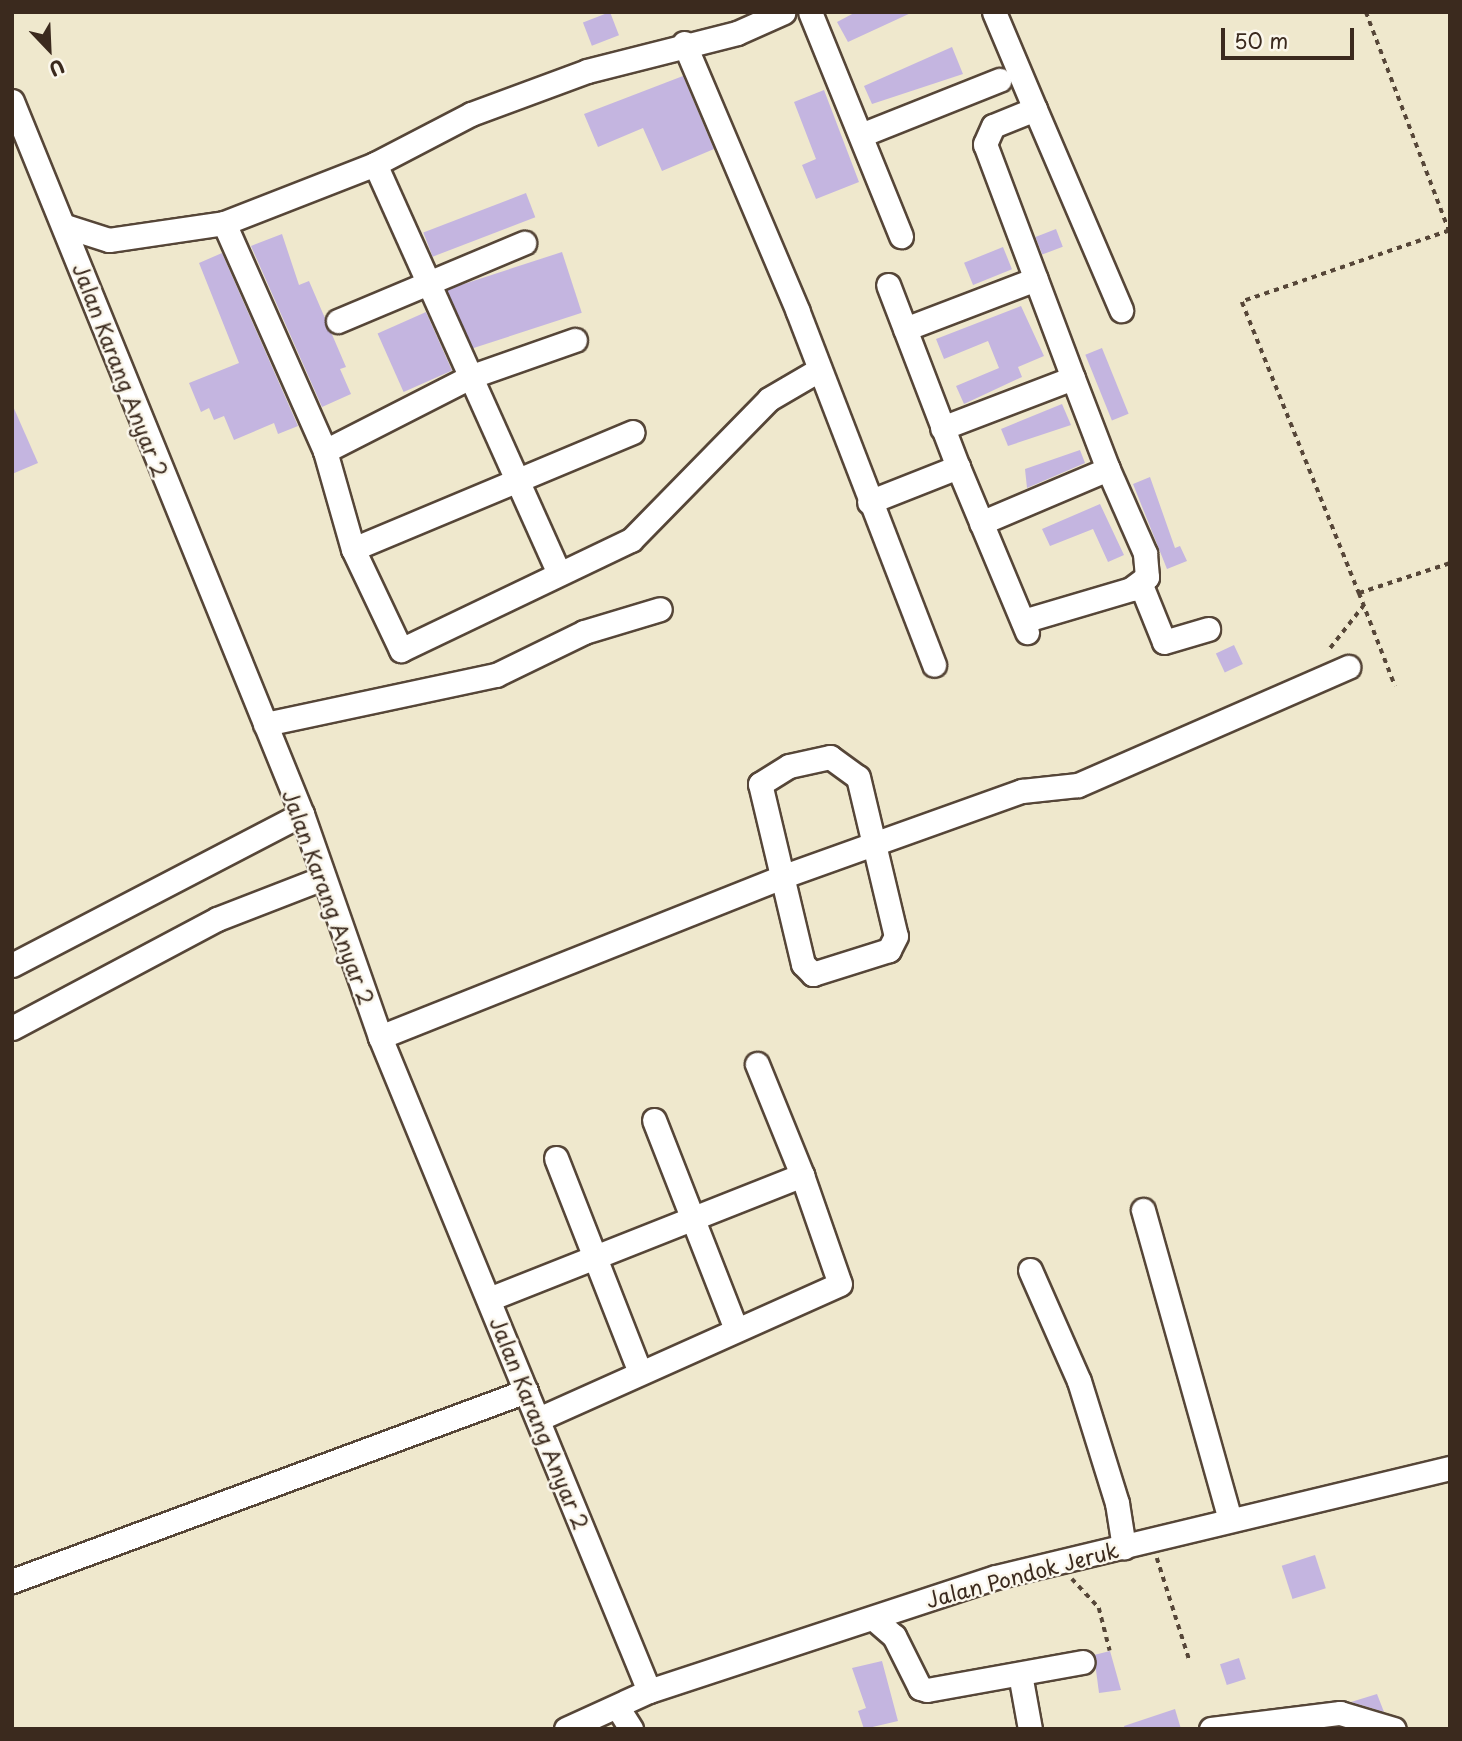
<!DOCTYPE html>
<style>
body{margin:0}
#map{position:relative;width:1462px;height:1741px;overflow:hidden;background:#efe8cd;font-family:"Playpen Sans",sans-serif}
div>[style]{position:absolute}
.building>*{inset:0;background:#c4b5e0;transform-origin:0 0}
.path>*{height:3.5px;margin-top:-1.75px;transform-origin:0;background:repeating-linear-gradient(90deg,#564638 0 5px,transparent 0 10px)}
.roads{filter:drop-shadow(2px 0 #564638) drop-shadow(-2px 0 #564638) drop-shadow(0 2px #564638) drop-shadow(0 -2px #564638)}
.minor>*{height:23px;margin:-11.5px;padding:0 11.5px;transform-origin:11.5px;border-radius:11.5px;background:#fff}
span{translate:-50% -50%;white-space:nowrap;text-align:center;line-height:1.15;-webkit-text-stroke:5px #fbf7ec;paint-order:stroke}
.street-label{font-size:21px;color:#3b2a1e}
.frame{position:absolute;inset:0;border:14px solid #3b2a1e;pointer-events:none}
.north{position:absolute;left:14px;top:14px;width:70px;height:70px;-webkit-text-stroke:5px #fbf7ec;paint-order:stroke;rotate:157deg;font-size:19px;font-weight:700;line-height:28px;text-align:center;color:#3b2a1e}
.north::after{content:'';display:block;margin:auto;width:24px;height:32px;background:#3b2a1e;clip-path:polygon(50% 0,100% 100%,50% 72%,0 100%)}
.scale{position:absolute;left:1221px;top:28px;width:133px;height:32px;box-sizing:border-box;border:4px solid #3b2a1e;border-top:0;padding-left:9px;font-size:21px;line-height:24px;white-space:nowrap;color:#3b2a1e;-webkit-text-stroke:5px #fbf7ec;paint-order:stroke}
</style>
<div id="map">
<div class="building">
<div style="left:610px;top:12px;width:25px;height:29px;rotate:69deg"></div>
<div style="clip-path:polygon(856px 12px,913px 12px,848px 42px,837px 22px)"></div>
<div style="clip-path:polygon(952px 47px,963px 74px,872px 104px,864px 86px)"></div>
<div style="clip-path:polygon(683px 76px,714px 149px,662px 171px,643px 128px,598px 147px,584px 114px)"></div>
<div style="clip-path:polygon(824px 90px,859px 182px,816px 199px,802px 165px,816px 159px,794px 102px)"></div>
<div style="left:526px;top:193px;width:26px;height:110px;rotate:69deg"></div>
<div style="left:1056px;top:229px;width:19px;height:22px;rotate:69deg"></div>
<div style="clip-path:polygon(282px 234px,299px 285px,309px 281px,346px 367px,340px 369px,351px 394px,322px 407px,251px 246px)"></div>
<div style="left:1003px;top:247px;width:24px;height:42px;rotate:68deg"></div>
<div style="left:562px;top:252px;width:64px;height:121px;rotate:72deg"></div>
<div style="clip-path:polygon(222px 253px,298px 426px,278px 434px,274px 423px,234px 440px,224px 416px,214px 420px,209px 408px,201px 412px,189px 383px,239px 363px,199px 263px)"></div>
<div style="clip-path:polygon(1021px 306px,1044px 356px,1018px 367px,1022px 377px,964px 404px,956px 386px,999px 368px,988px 341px,944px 359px,936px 339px)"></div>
<div style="left:426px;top:312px;width:64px;height:53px;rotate:66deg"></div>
<div style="left:1102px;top:348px;width:71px;height:18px;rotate:68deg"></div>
<div style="clip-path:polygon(12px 404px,38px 463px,12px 474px)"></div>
<div style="clip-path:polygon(1062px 404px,1071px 425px,1008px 446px,1001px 429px)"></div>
<div style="clip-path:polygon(1080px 450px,1085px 463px,1027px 488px,1025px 469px)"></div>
<div style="clip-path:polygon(1150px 477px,1175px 548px,1180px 546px,1187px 561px,1167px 569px,1133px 484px)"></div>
<div style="clip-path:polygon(1100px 504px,1124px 555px,1108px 562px,1093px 529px,1050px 546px,1042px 529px)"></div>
<div style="left:1234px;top:645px;width:21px;height:20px;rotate:65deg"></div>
<div style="left:1315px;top:1555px;width:35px;height:35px;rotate:72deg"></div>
<div style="clip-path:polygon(1110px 1651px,1121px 1690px,1099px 1693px,1094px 1655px)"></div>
<div style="left:1239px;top:1658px;width:22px;height:20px;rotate:72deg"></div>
<div style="clip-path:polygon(882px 1661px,898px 1721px,864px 1729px,858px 1711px,866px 1708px,852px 1668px)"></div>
<div style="clip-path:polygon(1377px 1694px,1384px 1712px,1351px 1702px)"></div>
<div style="clip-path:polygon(1175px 1709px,1181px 1729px,1125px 1729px,1124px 1726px)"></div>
</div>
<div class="path">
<div style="left:1366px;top:12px;width:234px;rotate:69.2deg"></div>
<div style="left:1449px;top:231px;width:219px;rotate:161.1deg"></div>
<div style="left:1242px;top:302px;width:314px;rotate:68.1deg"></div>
<div style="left:1359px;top:593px;width:96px;rotate:-18.2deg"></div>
<div style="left:1359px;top:593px;width:100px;rotate:68.8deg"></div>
<div style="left:1330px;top:648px;width:53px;rotate:-51.8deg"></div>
<div style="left:1157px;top:1558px;width:106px;rotate:72.4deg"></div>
<div style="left:1072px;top:1579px;width:40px;rotate:47deg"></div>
<div style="left:1099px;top:1608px;width:44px;rotate:75.7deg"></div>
<div style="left:908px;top:1728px;width:1px;rotate:90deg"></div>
</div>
<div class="roads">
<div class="minor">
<div style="left:810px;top:12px;width:242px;rotate:67.9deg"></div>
<div style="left:994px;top:12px;width:105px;rotate:67.1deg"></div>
<div style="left:1035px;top:109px;width:45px;rotate:158deg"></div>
<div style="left:993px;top:126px;width:20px;rotate:114deg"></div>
<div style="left:985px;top:144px;width:250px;rotate:69.4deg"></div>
<div style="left:684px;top:43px;width:292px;rotate:67deg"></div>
<div style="left:798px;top:312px;width:378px;rotate:68.9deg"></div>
<div style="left:12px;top:101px;width:770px;rotate:67.87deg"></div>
<div style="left:302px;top:814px;width:236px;rotate:70.7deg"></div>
<div style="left:380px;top:1037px;width:707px;rotate:67.64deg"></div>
<div style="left:1035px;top:109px;width:219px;rotate:66.8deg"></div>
<div style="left:861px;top:135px;width:149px;rotate:-21.7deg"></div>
<div style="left:375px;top:164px;width:449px;rotate:65.8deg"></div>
<div style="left:224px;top:223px;width:249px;rotate:66.1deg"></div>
<div style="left:325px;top:451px;width:102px;rotate:74.1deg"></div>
<div style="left:353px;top:549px;width:112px;rotate:64.6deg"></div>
<div style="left:401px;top:650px;width:255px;rotate:-25.6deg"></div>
<div style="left:631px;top:540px;width:197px;rotate:-45.6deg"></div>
<div style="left:769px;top:399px;width:56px;rotate:-30.3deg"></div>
<div style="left:65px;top:226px;width:46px;rotate:17.7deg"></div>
<div style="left:109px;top:240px;width:116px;rotate:-8.4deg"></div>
<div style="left:224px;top:223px;width:162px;rotate:-21.3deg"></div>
<div style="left:375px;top:164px;width:108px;rotate:-27.5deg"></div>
<div style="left:471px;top:114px;width:124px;rotate:-20.3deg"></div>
<div style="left:587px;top:71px;width:155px;rotate:-14.2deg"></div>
<div style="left:737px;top:33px;width:51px;rotate:-24.1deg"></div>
<div style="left:338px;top:321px;width:202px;rotate:-22.8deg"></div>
<div style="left:905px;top:329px;width:140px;rotate:-20.9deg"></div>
<div style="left:942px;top:428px;width:140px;rotate:-20.9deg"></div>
<div style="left:1073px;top:378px;width:97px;rotate:69deg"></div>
<div style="left:1108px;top:469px;width:138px;rotate:157deg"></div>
<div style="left:325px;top:451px;width:165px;rotate:-27deg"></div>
<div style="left:472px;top:376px;width:109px;rotate:-19.3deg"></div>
<div style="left:958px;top:467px;width:179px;rotate:67.3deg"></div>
<div style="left:869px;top:502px;width:96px;rotate:-21.5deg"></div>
<div style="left:958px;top:467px;width:195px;rotate:-111deg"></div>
<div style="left:353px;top:549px;width:303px;rotate:-22.7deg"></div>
<div style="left:1141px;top:585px;width:61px;rotate:68deg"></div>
<div style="left:1164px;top:642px;width:46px;rotate:-16.5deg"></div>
<div style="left:1023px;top:621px;width:113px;rotate:-16.5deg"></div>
<div style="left:1131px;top:589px;width:20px;rotate:-37deg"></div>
<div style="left:1147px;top:577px;width:24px;rotate:-95deg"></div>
<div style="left:1145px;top:553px;width:92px;rotate:-113.8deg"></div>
<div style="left:265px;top:724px;width:236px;rotate:-12deg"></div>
<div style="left:496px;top:675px;width:98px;rotate:-26deg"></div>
<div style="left:584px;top:632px;width:79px;rotate:-16.8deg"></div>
<div style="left:830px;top:757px;width:34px;rotate:36deg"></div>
<div style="left:858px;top:777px;width:163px;rotate:76.6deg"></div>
<div style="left:896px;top:936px;width:16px;rotate:117deg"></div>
<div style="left:889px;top:950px;width:80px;rotate:162.5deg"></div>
<div style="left:813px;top:974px;width:14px;rotate:-135deg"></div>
<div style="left:803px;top:964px;width:185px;rotate:-103.4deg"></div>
<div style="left:760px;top:784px;width:34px;rotate:-32deg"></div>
<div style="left:789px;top:766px;width:42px;rotate:-12.4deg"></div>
<div style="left:12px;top:965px;width:327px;rotate:-27.5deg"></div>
<div style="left:12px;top:1028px;width:232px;rotate:-28deg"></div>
<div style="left:217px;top:919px;width:110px;rotate:-21.2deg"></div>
<div style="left:380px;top:1037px;width:435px;rotate:-21.7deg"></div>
<div style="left:784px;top:876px;width:253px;rotate:-19.7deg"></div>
<div style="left:1022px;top:791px;width:56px;rotate:-6.1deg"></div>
<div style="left:1078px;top:785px;width:295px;rotate:-23.6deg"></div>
<div style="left:757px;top:1064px;width:120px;rotate:67.9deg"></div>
<div style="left:654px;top:1120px;width:225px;rotate:68.6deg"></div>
<div style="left:556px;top:1158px;width:228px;rotate:68.6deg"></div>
<div style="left:1143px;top:1210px;width:321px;rotate:74.3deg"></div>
<div style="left:1030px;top:1270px;width:121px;rotate:66.2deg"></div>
<div style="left:1079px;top:1381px;width:128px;rotate:72.7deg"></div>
<div style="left:1117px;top:1503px;width:45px;rotate:81deg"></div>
<div style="left:489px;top:1299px;width:337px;rotate:-21.6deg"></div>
<div style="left:802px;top:1175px;width:115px;rotate:70.8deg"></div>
<div style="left:840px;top:1284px;width:331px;rotate:155.9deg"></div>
<div style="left:12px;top:1581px;width:548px;rotate:-20.29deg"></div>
<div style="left:873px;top:1618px;width:28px;rotate:41deg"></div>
<div style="left:894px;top:1636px;width:58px;rotate:63.4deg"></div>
<div style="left:920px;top:1688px;width:7px;rotate:16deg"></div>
<div style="left:927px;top:1690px;width:158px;rotate:-10.2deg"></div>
<div style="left:1020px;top:1674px;width:56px;rotate:79.7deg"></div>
<div style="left:618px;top:1708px;width:25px;rotate:58deg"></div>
<div style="left:566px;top:1729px;width:91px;rotate:-24.6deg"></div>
<div style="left:649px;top:1691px;width:365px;rotate:-18.2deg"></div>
<div style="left:996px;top:1577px;width:467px;rotate:-13.5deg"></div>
<div style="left:1211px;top:1729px;width:130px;rotate:-7.1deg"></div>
<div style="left:1340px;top:1713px;width:56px;rotate:16.5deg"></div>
</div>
</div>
<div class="street-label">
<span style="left:121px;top:370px;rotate:69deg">Jalan Karang Anyar 2</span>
<span style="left:329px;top:897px;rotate:70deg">Jalan Karang Anyar 2</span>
<span style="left:540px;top:1423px;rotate:68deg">Jalan Karang Anyar 2</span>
<span style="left:1022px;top:1574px;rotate:-15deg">Jalan Pondok Jeruk</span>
</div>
<div class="frame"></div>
<div class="north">U</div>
<div class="scale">50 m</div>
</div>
